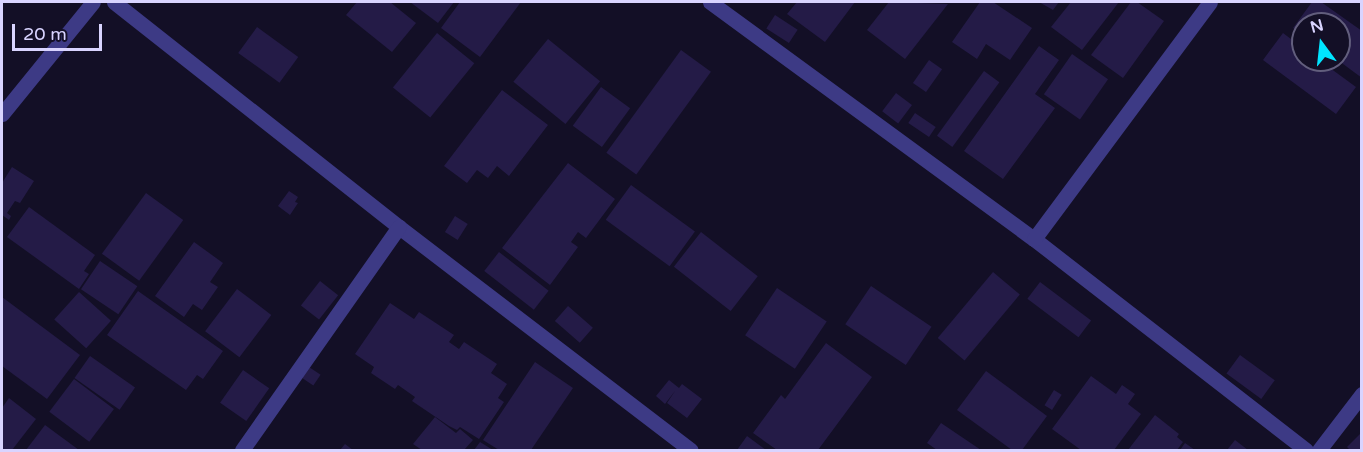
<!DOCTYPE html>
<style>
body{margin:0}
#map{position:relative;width:1363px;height:452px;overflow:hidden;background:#130f26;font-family:"Varela Round",sans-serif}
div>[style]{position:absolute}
.building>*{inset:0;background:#241b47;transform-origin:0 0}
.minor>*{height:15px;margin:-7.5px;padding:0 7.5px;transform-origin:7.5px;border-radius:7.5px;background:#3d3a85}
span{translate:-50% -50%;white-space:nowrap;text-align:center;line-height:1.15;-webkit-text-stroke:6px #130f26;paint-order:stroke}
.frame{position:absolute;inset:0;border:3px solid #d9d4ff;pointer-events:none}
.north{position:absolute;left:1291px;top:12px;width:60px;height:60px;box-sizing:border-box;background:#130f26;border:2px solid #625e7d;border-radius:50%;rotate:345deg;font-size:16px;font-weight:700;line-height:24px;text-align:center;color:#d9d4ff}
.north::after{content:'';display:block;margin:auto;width:21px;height:27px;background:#00e5ff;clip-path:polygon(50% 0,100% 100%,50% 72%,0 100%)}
.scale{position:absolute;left:12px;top:24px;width:90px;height:27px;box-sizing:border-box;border:3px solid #d9d4ff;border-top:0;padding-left:8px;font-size:18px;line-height:21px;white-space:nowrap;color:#d9d4ff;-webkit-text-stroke:4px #130f26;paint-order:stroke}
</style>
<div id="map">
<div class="building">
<div style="clip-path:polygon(357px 2px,390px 2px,416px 23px,392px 52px,346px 15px)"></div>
<div style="clip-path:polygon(410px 2px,454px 2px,438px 23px)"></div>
<div style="clip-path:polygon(460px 2px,521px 2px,480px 57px,441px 28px)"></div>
<div style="clip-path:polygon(797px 2px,855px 2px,825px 42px,787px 14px)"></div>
<div style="clip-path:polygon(889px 2px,948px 4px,905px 59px,867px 30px)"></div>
<div style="clip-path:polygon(980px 2px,993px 2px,1032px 28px,1010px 60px,986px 44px,977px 59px,952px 42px)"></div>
<div style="clip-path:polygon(1039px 2px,1059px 2px,1053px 10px)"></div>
<div style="clip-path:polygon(1071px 2px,1119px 2px,1082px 50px,1051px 27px)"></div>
<div style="clip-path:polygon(1131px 2px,1137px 2px,1164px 21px,1123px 78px,1091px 55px)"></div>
<div style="clip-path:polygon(1312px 2px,1321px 2px,1362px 31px,1362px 78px,1339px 61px,1339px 24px,1303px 24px,1303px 35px,1293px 28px)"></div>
<div style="left:775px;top:15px;width:27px;height:16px;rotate:33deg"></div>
<div style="left:257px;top:27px;width:51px;height:32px;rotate:36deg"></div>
<div style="left:437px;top:33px;width:48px;height:70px;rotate:39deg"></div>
<div style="clip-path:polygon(1283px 33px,1303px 48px,1303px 60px,1319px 60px,1356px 87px,1336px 114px,1263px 60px)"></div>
<div style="left:548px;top:39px;width:67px;height:55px;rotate:39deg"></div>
<div style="clip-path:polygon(1039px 46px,1059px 60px,1035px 94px,1055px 108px,1003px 179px,964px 151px)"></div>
<div style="left:681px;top:50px;width:37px;height:127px;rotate:36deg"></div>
<div style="left:1072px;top:54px;width:44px;height:49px;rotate:35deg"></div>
<div style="left:929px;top:60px;width:16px;height:28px;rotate:35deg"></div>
<div style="left:984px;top:71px;width:19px;height:80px;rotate:36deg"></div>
<div style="left:601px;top:87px;width:36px;height:48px;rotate:36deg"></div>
<div style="clip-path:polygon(502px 90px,548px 125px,509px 176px,497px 166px,488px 178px,477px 170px,467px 183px,444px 166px)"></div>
<div style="left:896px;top:93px;width:20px;height:23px;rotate:37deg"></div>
<div style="left:915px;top:113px;width:25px;height:12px;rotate:34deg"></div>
<div style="clip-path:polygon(568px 163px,615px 199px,586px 238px,578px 232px,571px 242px,578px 247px,550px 285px,502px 248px)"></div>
<div style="clip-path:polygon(12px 167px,34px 181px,20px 203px,15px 201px,7px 213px,11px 216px,9px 220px,2px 215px,2px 183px)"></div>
<div style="left:631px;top:185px;width:79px;height:43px;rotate:36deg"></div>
<div style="clip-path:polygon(289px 191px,298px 197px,295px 202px,298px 203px,290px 215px,278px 206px)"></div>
<div style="left:146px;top:193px;width:46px;height:75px;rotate:36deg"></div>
<div style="clip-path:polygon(29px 207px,95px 255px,84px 271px,89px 274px,79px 289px,7px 237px)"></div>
<div style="left:455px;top:216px;width:15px;height:19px;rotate:32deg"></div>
<div style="left:701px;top:232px;width:72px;height:44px;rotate:38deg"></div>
<div style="clip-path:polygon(194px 242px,223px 263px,210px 282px,218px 287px,202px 310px,193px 304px,184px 317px,155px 296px)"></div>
<div style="left:499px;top:252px;width:63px;height:24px;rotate:38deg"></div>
<div style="left:100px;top:261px;width:45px;height:34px;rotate:34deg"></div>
<div style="left:993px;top:272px;width:35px;height:86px;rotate:40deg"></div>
<div style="left:320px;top:281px;width:23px;height:31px;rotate:38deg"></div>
<div style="left:1040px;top:282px;width:64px;height:21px;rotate:37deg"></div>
<div style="left:871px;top:286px;width:73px;height:46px;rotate:34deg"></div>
<div style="left:777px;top:288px;width:60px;height:57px;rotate:34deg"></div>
<div style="left:237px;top:289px;width:43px;height:53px;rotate:37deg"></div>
<div style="clip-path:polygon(138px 291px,223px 351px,203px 379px,197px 375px,186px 390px,107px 335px)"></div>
<div style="left:79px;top:292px;width:43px;height:37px;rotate:42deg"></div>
<div style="clip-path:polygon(2px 297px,80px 355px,47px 399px,2px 366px)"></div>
<div style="clip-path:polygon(390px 303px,414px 319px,419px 312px,454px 335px,449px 342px,459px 349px,464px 342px,497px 364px,491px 373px,507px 384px,498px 398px,504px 402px,479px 439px,460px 427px,457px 430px,449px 426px,412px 401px,415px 397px,398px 385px,395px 389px,371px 373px,374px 367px,355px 354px)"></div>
<div style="left:568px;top:306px;width:33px;height:20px;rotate:41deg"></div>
<div style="clip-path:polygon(826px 343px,872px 377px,818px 450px,777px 450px,753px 433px,781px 395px,785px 399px)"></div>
<div style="left:1240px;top:355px;width:43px;height:23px;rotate:36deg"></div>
<div style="left:90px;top:356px;width:55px;height:27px;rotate:35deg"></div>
<div style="clip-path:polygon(535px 362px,573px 388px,531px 450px,499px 450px,483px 440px)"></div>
<div style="left:309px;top:367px;width:14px;height:13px;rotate:34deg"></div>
<div style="left:243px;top:370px;width:32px;height:40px;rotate:35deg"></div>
<div style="clip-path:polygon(986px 371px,1047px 416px,1022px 450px,1012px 450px,957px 410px)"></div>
<div style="clip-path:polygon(1091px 376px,1116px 394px,1122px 385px,1135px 394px,1128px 404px,1141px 414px,1114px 450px,1081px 450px,1052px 429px)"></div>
<div style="left:74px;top:379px;width:50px;height:41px;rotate:37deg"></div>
<div style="clip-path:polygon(669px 380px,679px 388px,682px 384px,702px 399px,687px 418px,667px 403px,675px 391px,665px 404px,656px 396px)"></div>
<div style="left:1054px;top:390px;width:9px;height:18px;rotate:32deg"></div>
<div style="clip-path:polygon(9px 398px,36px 419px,12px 450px,2px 450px,2px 408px)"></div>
<div style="clip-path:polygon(1155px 415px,1179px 434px,1177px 437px,1183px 442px,1177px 450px,1128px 450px)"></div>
<div style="clip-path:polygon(435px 417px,456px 433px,460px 429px,473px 440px,464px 450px,422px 450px,413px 444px)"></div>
<div style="clip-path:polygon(941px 423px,981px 450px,937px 450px,927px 443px)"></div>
<div style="clip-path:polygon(45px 425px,79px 450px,26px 450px)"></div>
<div style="clip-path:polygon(1362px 432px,1362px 450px,1350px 450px,1347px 447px)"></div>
<div style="clip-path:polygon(747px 436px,766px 450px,737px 450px)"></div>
<div style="clip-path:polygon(1235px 440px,1248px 450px,1227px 450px)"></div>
<div style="clip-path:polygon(480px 442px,493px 450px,474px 450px)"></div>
<div style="clip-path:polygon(1185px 443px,1195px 450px,1180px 450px)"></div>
<div style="clip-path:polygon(345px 444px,353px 450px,340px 450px)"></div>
</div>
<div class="minor">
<div style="left:114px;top:2px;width:363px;rotate:38.3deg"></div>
<div style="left:399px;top:227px;width:367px;rotate:37.4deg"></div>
<div style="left:710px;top:2px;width:401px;rotate:36.2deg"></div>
<div style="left:1034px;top:239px;width:344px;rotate:37.8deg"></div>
<div style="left:2px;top:114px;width:144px;rotate:-50.9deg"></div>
<div style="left:1034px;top:239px;width:295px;rotate:-53.4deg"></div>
<div style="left:242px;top:450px;width:273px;rotate:-54.9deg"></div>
<div style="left:1319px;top:450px;width:71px;rotate:-52.5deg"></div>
</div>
<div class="frame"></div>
<div class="north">N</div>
<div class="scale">20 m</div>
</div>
